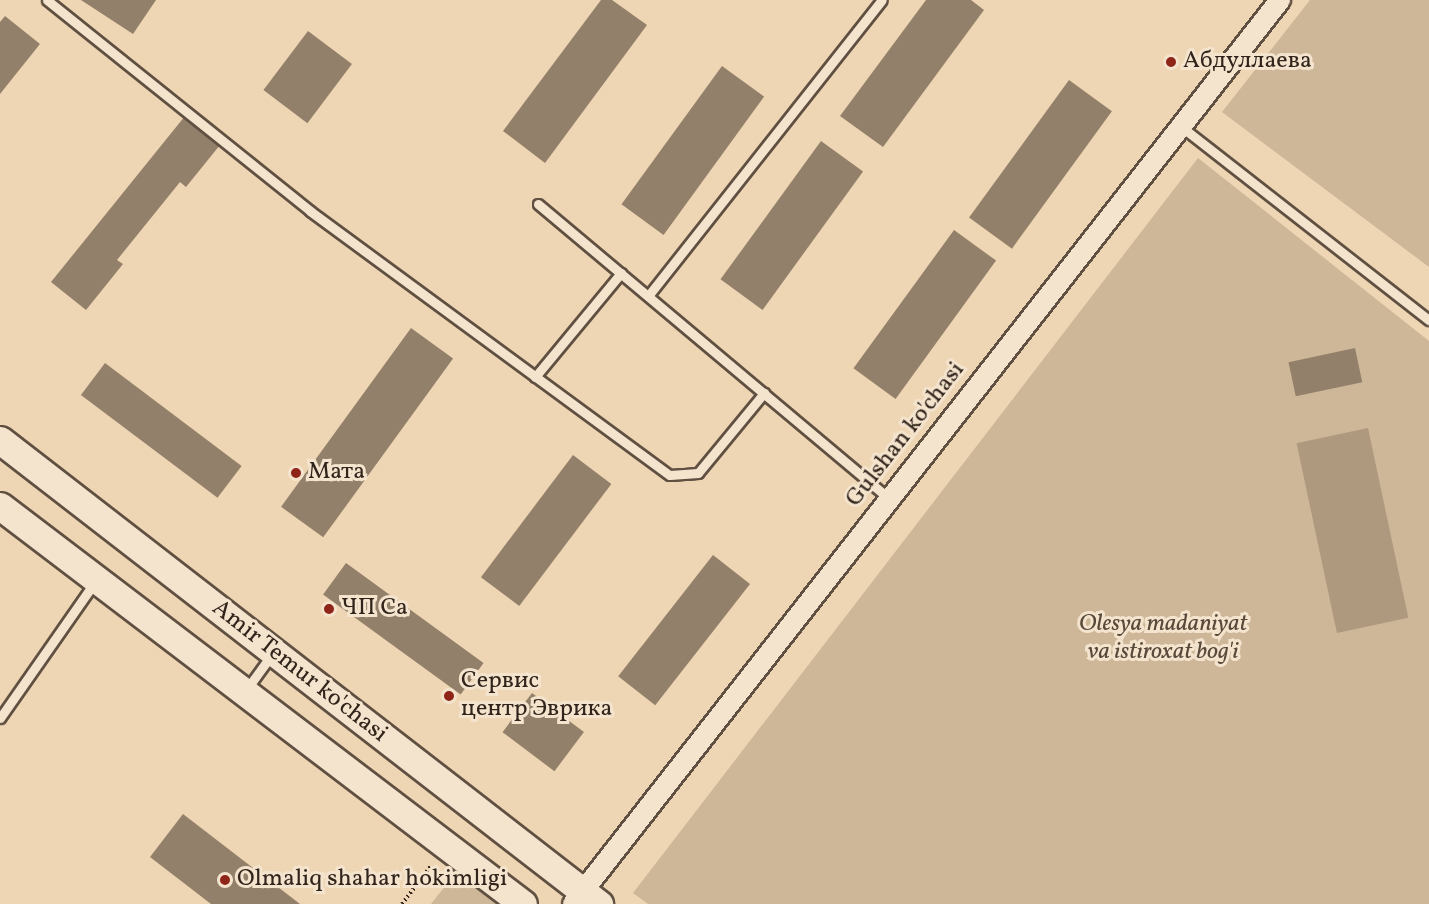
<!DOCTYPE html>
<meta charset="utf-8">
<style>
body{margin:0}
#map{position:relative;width:1429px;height:904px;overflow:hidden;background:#eed5b3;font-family:Vollkorn,serif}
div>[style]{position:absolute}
.green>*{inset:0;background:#ceb799}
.water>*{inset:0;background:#ae997f;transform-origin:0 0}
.building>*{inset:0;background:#93806a;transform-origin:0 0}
.path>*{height:4px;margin-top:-2px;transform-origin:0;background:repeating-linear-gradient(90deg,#31241b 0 1.5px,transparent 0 4.5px)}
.roads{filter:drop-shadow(2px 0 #605041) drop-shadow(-2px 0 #605041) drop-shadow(0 2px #605041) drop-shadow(0 -2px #605041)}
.service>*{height:9px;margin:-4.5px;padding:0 4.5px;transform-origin:4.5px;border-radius:4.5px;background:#f4e4ce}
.minor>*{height:20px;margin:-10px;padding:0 10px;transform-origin:10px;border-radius:10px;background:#f4e4ce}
.secondary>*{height:27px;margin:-13.5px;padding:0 13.5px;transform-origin:13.5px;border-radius:13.5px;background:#f4e4ce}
.dots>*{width:16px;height:16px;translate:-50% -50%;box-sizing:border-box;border:3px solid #f4e4ce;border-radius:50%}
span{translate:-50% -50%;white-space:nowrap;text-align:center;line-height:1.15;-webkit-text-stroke:6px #f4e4ce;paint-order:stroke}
.poi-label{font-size:24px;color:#31241b}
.left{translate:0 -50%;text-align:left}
.street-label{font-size:24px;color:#31241b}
.park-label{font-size:24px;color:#58493a;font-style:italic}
</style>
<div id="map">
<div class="green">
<div style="clip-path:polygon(1310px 0,1429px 0,1429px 267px,1222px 112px)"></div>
<div style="clip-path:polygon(1198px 158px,1429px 341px,1429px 904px,648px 904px,633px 893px)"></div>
<div style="clip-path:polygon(457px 871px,500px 904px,431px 904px)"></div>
</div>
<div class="water">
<div style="left:1368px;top:428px;width:194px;height:73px;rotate:78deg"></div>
</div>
<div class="building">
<div style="clip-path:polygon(81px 0,156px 0,133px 34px)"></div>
<div style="clip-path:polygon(601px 0,612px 0,647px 25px,545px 163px,503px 131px)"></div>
<div style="clip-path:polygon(926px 0,971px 0,984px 10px,883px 147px,840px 116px)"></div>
<div style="clip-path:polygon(5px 16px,40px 44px,0 94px,0 22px)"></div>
<div style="left:308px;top:31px;width:55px;height:74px;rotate:37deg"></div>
<div style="left:722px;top:66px;width:52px;height:171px;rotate:36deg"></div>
<div style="left:1069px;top:80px;width:53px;height:170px;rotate:36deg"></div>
<div style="clip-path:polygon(185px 116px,220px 145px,186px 187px,180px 182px,117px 260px,123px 264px,86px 310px,51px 282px)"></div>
<div style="left:821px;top:141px;width:52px;height:171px;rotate:36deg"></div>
<div style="left:954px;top:230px;width:52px;height:171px;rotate:36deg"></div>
<div style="left:411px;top:328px;width:52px;height:221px;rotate:36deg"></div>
<div style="left:1355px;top:348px;width:35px;height:68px;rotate:78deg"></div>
<div style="left:105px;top:363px;width:171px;height:40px;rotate:37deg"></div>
<div style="left:573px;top:455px;width:48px;height:153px;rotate:37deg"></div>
<div style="left:713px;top:555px;width:47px;height:154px;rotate:38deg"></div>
<div style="left:346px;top:563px;width:170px;height:39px;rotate:36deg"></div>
<div style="left:532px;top:693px;width:65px;height:49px;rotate:37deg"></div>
<div style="clip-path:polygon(183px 814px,300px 904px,211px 904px,150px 857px)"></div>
</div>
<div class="path">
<div style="left:402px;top:904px;width:48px;rotate:-52.7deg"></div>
</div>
<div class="roads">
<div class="service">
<div style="left:47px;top:0;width:337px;rotate:38.7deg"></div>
<div style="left:310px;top:211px;width:446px;rotate:36.3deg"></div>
<div style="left:670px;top:475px;width:28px;rotate:-4deg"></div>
<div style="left:698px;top:473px;width:104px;rotate:-50.5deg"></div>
<div style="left:1183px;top:128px;width:312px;rotate:38deg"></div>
<div style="left:538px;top:204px;width:457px;rotate:40deg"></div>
<div style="left:648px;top:296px;width:377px;rotate:-51.7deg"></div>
<div style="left:535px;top:377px;width:135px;rotate:-50.4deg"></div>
<div style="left:246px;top:690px;width:46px;rotate:-53.9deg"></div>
<div style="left:0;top:718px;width:166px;rotate:-55.1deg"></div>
</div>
<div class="minor">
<div style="left:573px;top:904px;width:1148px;rotate:-51.97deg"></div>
</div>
<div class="secondary">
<div style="left:0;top:440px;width:758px;rotate:37.76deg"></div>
<div style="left:0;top:506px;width:657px;rotate:37.27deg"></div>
</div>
</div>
<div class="dots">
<div style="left:1171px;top:62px;background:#8f2418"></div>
<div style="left:296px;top:473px;background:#8f2418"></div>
<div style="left:329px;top:609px;background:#8f2418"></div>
<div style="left:449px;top:696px;background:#8f2418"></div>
<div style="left:225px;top:880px;background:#8f2418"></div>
</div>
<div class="poi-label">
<span class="left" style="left:1183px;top:62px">Абдуллаева</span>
<span class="left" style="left:308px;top:473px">Мата</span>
<span class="left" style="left:341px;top:609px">ЧП Са</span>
<span class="left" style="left:461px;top:696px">Сервис<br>центр Эврика</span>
<span class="left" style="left:237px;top:880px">Olmaliq shahar hokimligi</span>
</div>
<div class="street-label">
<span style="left:906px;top:435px;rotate:-52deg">Gulshan ko'chasi</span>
<span style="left:299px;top:672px;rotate:38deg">Amir Temur ko'chasi</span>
</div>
<div class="park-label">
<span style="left:1163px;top:639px">Olesya madaniyat<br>va istiroxat bog'i</span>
</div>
</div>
